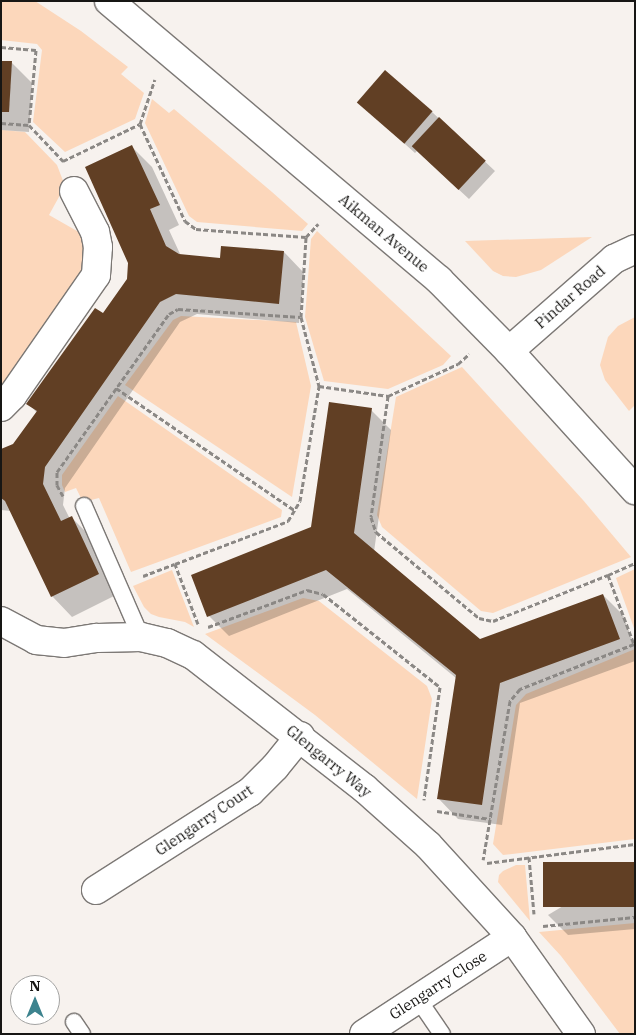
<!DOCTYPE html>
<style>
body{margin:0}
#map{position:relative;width:636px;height:1035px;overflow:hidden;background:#f7f2ee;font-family:"IBM Plex Serif",serif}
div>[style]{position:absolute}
.green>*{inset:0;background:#fcd7bb}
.shadow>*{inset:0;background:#0003}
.building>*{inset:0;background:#613f24;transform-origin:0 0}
.path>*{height:3px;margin-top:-1.5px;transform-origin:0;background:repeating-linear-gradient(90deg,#8b8885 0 5px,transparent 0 7.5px)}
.roads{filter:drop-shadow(1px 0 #7c7875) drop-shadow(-1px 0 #7c7875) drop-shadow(0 1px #7c7875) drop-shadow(0 -1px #7c7875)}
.service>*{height:16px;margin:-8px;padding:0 8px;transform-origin:8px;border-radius:8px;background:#fff}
.minor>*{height:28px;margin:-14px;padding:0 14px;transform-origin:14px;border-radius:14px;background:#fff}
.tertiary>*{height:28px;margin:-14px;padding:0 14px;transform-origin:14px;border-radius:14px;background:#fff}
span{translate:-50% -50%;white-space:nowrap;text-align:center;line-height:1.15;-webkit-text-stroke:5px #fff;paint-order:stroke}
.street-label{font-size:15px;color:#171614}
.frame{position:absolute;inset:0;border:2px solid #171614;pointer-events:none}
.north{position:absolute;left:10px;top:975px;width:50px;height:50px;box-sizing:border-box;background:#fff;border:1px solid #a2a2a1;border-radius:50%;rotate:0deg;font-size:14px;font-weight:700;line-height:20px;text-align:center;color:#171614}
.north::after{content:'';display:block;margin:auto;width:18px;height:22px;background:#3d838e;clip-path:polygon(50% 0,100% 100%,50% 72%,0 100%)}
</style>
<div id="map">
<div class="green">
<div style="clip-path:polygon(1px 1px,35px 1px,81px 31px,128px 67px,121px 74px,144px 93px,135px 119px,65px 152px,33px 122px,42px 50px,37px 44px,1px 40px)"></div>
<div style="clip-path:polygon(152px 99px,169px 113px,174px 109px,272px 192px,308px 224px,302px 231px,197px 222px,189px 216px,145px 123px)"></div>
<div style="clip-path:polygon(1px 130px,25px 132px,57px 165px,65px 186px,49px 215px,84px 235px,84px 270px,1px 390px)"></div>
<div style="clip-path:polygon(317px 231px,451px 356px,443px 365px,388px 389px,324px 381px,305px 317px,311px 239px)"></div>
<div style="clip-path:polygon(592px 237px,541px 270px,516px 277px,503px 276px,493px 271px,465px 241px)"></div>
<div style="clip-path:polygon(181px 316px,296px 322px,311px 386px,292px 497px,125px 385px,173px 320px)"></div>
<div style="clip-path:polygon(635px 317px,635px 405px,629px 411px,605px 380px,600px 365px,608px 337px,618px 326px)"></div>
<div style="clip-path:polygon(462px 367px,583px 500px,631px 557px,493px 613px,481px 611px,382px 527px,377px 515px,396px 397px)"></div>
<div style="clip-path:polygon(118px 396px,282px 510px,281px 517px,131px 572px,99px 498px,83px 502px,76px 488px,65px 492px,62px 485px,62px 475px)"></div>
<div style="clip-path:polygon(635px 569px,635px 631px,616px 578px)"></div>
<div style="clip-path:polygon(172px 570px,194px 627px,185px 622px,159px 617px,151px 614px,144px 607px,133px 586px)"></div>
<div style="clip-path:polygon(303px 598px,319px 601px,427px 686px,432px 699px,417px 799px,315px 715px,205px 634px)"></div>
<div style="clip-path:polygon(635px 649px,635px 839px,503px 855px,493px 844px,516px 705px,526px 694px)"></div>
<div style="clip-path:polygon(516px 865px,525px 865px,530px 921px,498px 882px,499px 875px,503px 871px)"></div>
<div style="clip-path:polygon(635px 923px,635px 1034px,620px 1034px,561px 956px,539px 932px)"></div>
</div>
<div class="shadow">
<div style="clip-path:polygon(1px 62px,12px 63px,32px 83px,29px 132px,1px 130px)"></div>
<div style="clip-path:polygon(359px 103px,432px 112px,495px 171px,469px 199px,417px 151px,415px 153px)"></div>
<div style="clip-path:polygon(132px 147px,152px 167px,179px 225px,169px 230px,181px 256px,222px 260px,284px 252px,304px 273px,299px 323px,197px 314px,180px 322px,65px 488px,63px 505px,70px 519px,72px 518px,92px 538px,118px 594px,72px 617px,52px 596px,11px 511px,1px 510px,1px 450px,14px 445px,37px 413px,28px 403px,103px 315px,129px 280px)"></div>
<div style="clip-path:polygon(371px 410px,391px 430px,374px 552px,480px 641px,603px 595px,623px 615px,635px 647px,635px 661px,520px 703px,502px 825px,458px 819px,438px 798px,456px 678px,347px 589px,229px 636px,209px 616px,312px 528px)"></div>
<div style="clip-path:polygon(635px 863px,635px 929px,568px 935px,548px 915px)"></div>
</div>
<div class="building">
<div style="clip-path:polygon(1px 61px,12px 61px,9px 112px,1px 112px)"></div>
<div style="left:385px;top:70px;width:63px;height:43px;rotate:41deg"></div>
<div style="left:439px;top:117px;width:64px;height:40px;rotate:43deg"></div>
<div style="clip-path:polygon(132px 145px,160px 205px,150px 209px,166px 246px,179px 254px,220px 258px,221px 246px,284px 251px,279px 304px,176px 294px,160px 302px,45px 467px,43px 484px,61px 521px,72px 516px,99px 574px,51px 597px,5px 501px,1px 498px,1px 449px,13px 444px,37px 411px,26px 404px,95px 308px,103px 313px,127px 279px,128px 263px,85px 167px)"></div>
<div style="clip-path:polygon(329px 402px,372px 408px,354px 533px,480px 639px,603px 594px,620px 639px,500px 683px,482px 805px,437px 799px,456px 675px,326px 570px,207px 617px,191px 575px,311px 527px)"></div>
<div style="left:635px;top:862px;width:45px;height:92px;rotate:90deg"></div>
</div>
<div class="path">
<div style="left:1px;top:47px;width:35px;rotate:5deg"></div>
<div style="left:36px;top:50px;width:75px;rotate:95.3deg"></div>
<div style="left:29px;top:125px;width:50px;rotate:46.6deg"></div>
<div style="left:63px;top:161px;width:85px;rotate:-25.7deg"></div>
<div style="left:140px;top:124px;width:47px;rotate:-71.6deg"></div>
<div style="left:1px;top:123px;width:28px;rotate:4deg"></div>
<div style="left:140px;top:124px;width:107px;rotate:65.1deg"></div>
<div style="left:185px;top:221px;width:14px;rotate:36deg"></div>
<div style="left:196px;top:229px;width:110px;rotate:4.2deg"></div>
<div style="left:301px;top:317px;width:71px;rotate:75.4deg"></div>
<div style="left:116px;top:388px;width:216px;rotate:34.4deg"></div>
<div style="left:388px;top:396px;width:77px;rotate:-24.6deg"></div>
<div style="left:458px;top:364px;width:15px;rotate:-42deg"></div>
<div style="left:63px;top:496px;width:13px;rotate:-119deg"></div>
<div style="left:57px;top:485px;width:13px;rotate:-90deg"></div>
<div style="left:57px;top:472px;width:194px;rotate:-54.7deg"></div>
<div style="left:169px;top:314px;width:10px;rotate:-29deg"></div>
<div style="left:178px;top:309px;width:123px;rotate:3.7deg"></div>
<div style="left:301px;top:317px;width:80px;rotate:-86.4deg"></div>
<div style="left:306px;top:237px;width:18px;rotate:-47deg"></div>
<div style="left:608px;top:575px;width:30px;rotate:-24deg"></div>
<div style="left:143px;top:576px;width:34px;rotate:-21deg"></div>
<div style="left:198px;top:624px;width:64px;rotate:-111deg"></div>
<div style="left:175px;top:564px;width:121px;rotate:-20.8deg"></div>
<div style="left:288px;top:521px;width:23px;rotate:-59deg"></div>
<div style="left:300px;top:501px;width:117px;rotate:-80.6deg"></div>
<div style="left:319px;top:386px;width:70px;rotate:8.2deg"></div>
<div style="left:388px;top:396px;width:122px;rotate:98deg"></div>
<div style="left:371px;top:517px;width:16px;rotate:72deg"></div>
<div style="left:376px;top:532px;width:134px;rotate:39.9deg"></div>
<div style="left:479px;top:618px;width:14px;rotate:12deg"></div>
<div style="left:493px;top:621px;width:124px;rotate:-21.8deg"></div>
<div style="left:608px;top:575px;width:74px;rotate:69.4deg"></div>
<div style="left:634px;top:644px;width:123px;rotate:158.5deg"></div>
<div style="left:520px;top:689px;width:16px;rotate:130deg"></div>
<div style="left:510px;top:701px;width:161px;rotate:99.6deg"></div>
<div style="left:208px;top:627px;width:106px;rotate:-20.5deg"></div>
<div style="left:307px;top:590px;width:16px;rotate:14deg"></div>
<div style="left:323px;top:594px;width:149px;rotate:38.5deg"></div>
<div style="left:440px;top:687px;width:114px;rotate:98.1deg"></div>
<div style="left:437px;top:811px;width:54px;rotate:8.6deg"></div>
<div style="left:529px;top:857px;width:57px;rotate:85deg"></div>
<div style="left:487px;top:863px;width:149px;rotate:-7.3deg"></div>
<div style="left:543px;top:926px;width:92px;rotate:-5.6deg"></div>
</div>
<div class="roads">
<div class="service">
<div style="left:84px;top:506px;width:143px;rotate:66.5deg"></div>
<div style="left:418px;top:999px;width:42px;rotate:55.6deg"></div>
<div style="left:74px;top:1022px;width:14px;rotate:56deg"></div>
</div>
<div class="minor">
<div style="left:509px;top:351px;width:140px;rotate:-41.2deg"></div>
<div style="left:614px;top:259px;width:23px;rotate:-25deg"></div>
<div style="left:1px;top:407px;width:16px;rotate:-45deg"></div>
<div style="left:12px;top:396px;width:147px;rotate:-55.2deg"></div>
<div style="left:96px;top:275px;width:28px;rotate:-86deg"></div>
<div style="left:98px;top:247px;width:15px;rotate:-101deg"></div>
<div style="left:95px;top:232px;width:46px;rotate:-117.1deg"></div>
<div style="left:1px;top:621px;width:40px;rotate:28deg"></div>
<div style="left:36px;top:640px;width:28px;rotate:6deg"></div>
<div style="left:64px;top:643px;width:33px;rotate:-9deg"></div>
<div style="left:97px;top:638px;width:44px;rotate:-1.3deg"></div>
<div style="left:141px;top:637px;width:27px;rotate:13deg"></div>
<div style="left:167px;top:643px;width:29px;rotate:25deg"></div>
<div style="left:193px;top:655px;width:217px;rotate:37.9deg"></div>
<div style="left:364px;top:788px;width:86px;rotate:41.7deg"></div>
<div style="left:428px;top:845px;width:125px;rotate:47.6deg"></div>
<div style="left:512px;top:937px;width:119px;rotate:54.6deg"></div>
<div style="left:96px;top:890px;width:183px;rotate:-32.5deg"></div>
<div style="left:250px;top:792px;width:35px;rotate:-45deg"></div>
<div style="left:275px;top:767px;width:40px;rotate:-51deg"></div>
<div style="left:364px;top:1034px;width:177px;rotate:-33.2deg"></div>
</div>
<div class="tertiary">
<div style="left:109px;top:1px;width:432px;rotate:40.2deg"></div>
<div style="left:439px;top:280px;width:100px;rotate:45.4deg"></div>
<div style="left:509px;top:351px;width:188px;rotate:47.8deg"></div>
</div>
</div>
<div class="street-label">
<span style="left:384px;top:233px;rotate:40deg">Aikman Avenue</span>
<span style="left:570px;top:297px;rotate:-41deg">Pindar Road</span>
<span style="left:329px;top:761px;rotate:39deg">Glengarry Way</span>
<span style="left:204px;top:820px;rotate:-34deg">Glengarry Court</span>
<span style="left:438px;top:985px;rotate:-33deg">Glengarry Close</span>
</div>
<div class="frame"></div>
<div class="north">N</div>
</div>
